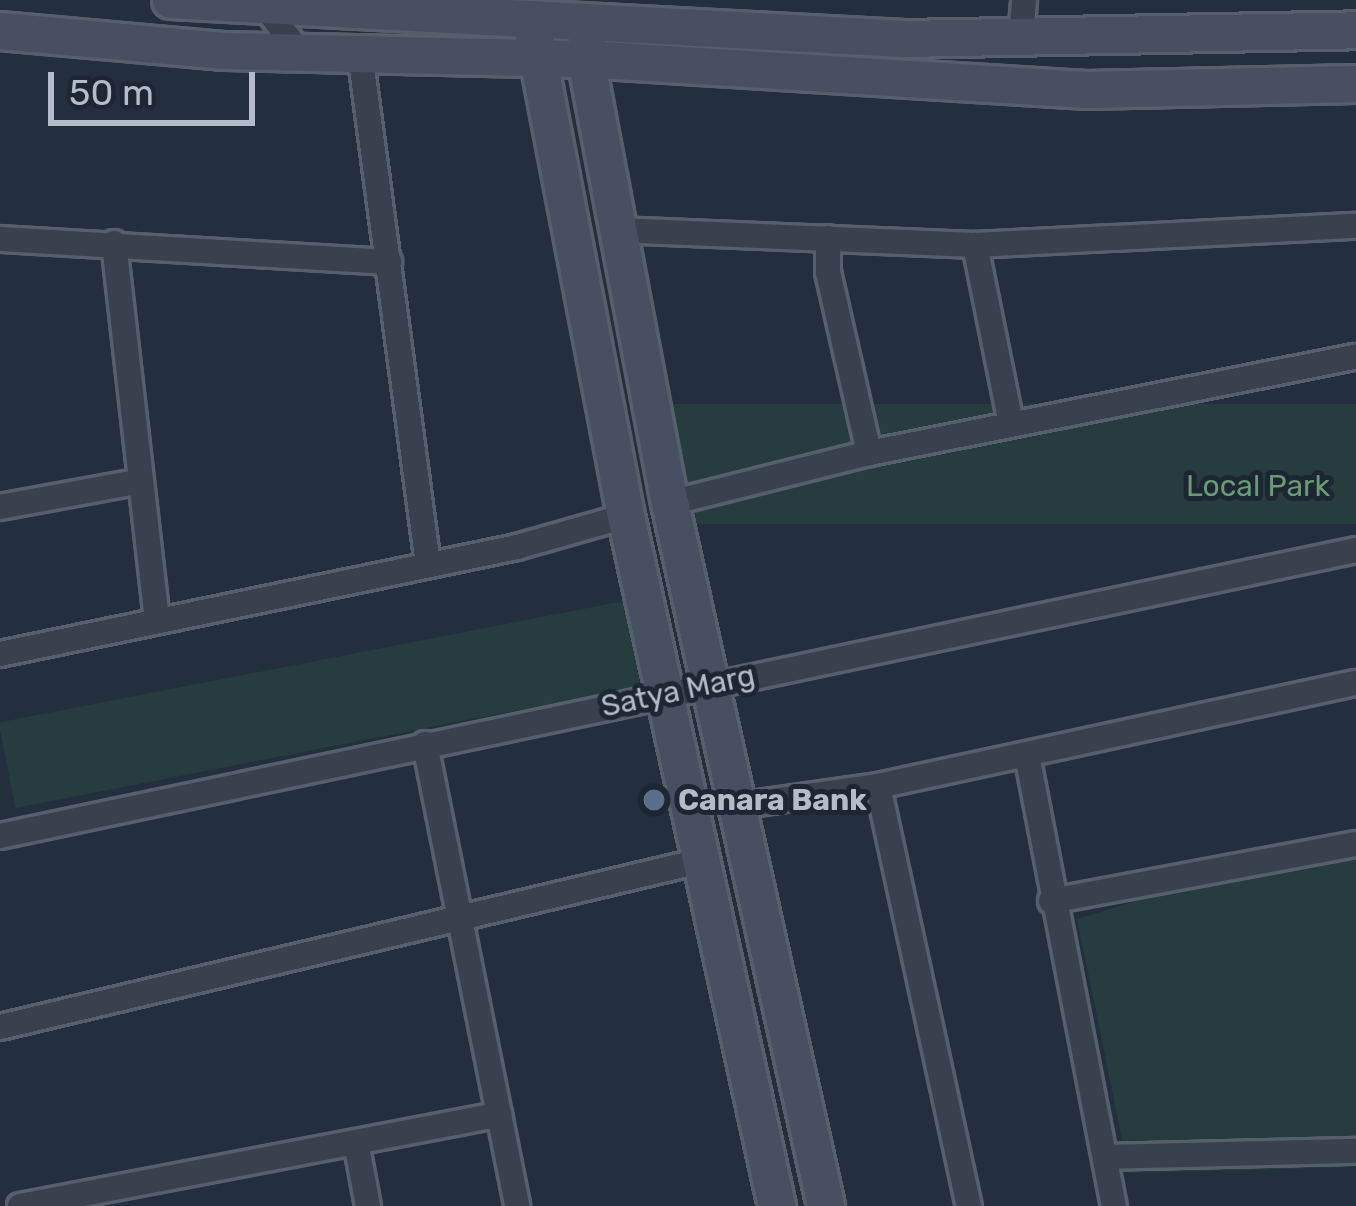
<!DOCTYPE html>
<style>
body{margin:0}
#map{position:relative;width:1356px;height:1206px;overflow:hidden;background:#242f3e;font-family:Rubik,sans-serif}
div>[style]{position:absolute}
.green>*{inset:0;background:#263c3f;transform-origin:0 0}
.roads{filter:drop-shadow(3px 0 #565f6c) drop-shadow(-3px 0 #565f6c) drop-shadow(0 3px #565f6c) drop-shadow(0 -3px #565f6c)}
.street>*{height:24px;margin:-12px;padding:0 12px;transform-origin:12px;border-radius:12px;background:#38414e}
.secondary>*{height:36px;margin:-18px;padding:0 18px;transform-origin:18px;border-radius:18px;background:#465061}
.dots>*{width:33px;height:33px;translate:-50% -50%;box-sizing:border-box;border:6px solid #1d2633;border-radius:50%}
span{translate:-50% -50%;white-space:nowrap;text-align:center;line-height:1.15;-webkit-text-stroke:10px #1d2633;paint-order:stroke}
.park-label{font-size:30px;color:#6b9a76}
.street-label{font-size:30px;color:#b4bcc9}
.poi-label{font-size:30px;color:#b4bcc9;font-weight:700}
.left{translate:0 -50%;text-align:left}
.scale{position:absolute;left:48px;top:72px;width:207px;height:54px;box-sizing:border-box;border:6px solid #b4bcc9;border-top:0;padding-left:15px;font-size:36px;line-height:42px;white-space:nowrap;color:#b4bcc9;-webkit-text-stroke:9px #1d2633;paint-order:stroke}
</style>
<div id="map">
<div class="green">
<div style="left:1356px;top:404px;width:120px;height:693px;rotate:90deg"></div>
<div style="left:624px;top:601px;width:87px;height:637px;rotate:79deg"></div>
<div style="clip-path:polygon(1356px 834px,1356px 1167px,1129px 1173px,1077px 919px)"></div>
</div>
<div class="roads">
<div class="street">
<div style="left:260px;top:0;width:61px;rotate:52.9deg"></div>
<div style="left:1021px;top:36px;width:36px;rotate:-85deg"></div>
<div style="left:360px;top:53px;width:516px;rotate:82.43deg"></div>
<div style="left:617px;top:230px;width:358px;rotate:2.4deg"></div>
<div style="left:975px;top:245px;width:381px;rotate:-2.9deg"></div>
<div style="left:828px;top:238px;width:34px;rotate:90deg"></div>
<div style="left:828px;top:272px;width:186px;rotate:77.2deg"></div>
<div style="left:0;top:239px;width:390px;rotate:3.4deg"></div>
<div style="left:114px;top:243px;width:380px;rotate:83.5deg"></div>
<div style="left:975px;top:245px;width:182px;rotate:78.6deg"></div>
<div style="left:670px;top:503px;width:205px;rotate:-14.1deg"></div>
<div style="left:869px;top:453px;width:496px;rotate:-11.2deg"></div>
<div style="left:0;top:507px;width:143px;rotate:-10.4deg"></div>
<div style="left:0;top:654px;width:528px;rotate:-11.69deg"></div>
<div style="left:517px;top:547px;width:113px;rotate:-15.9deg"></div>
<div style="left:425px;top:744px;width:471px;rotate:78.7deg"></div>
<div style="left:1027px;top:755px;width:459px;rotate:79.1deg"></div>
<div style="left:878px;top:786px;width:430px;rotate:77.8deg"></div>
<div style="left:737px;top:806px;width:142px;rotate:-8.1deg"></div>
<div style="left:878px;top:786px;width:489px;rotate:-12.2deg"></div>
<div style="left:0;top:836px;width:1386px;rotate:-11.91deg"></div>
<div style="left:1051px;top:901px;width:310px;rotate:-10.6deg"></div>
<div style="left:0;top:1027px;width:719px;rotate:-13.34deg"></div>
<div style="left:356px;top:1142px;width:65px;rotate:79.4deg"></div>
<div style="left:1105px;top:1157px;width:251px;rotate:-1.4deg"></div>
<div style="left:20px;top:1206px;width:488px;rotate:-10.8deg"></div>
</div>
<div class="secondary">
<div style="left:171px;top:0;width:734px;rotate:3.05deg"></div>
<div style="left:904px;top:39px;width:452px;rotate:-1.1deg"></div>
<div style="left:531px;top:20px;width:505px;rotate:79.16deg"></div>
<div style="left:626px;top:516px;width:706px;rotate:77.66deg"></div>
<div style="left:588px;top:23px;width:36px;rotate:93deg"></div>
<div style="left:586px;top:59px;width:452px;rotate:79.3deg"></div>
<div style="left:670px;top:503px;width:720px;rotate:77.49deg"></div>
<div style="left:0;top:31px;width:223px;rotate:5.1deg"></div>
<div style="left:222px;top:51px;width:364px;rotate:1.3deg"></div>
<div style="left:586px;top:59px;width:502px;rotate:3.54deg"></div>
<div style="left:1087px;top:90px;width:269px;rotate:-1.3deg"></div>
</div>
</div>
<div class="dots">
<div style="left:654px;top:800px;background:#5c6f8a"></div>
</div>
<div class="park-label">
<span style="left:1258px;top:486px">Local Park</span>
</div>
<div class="street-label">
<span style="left:678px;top:691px;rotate:-12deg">Satya Marg</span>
</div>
<div class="poi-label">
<span class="left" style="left:678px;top:800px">Canara Bank</span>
</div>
<div class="scale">50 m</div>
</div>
